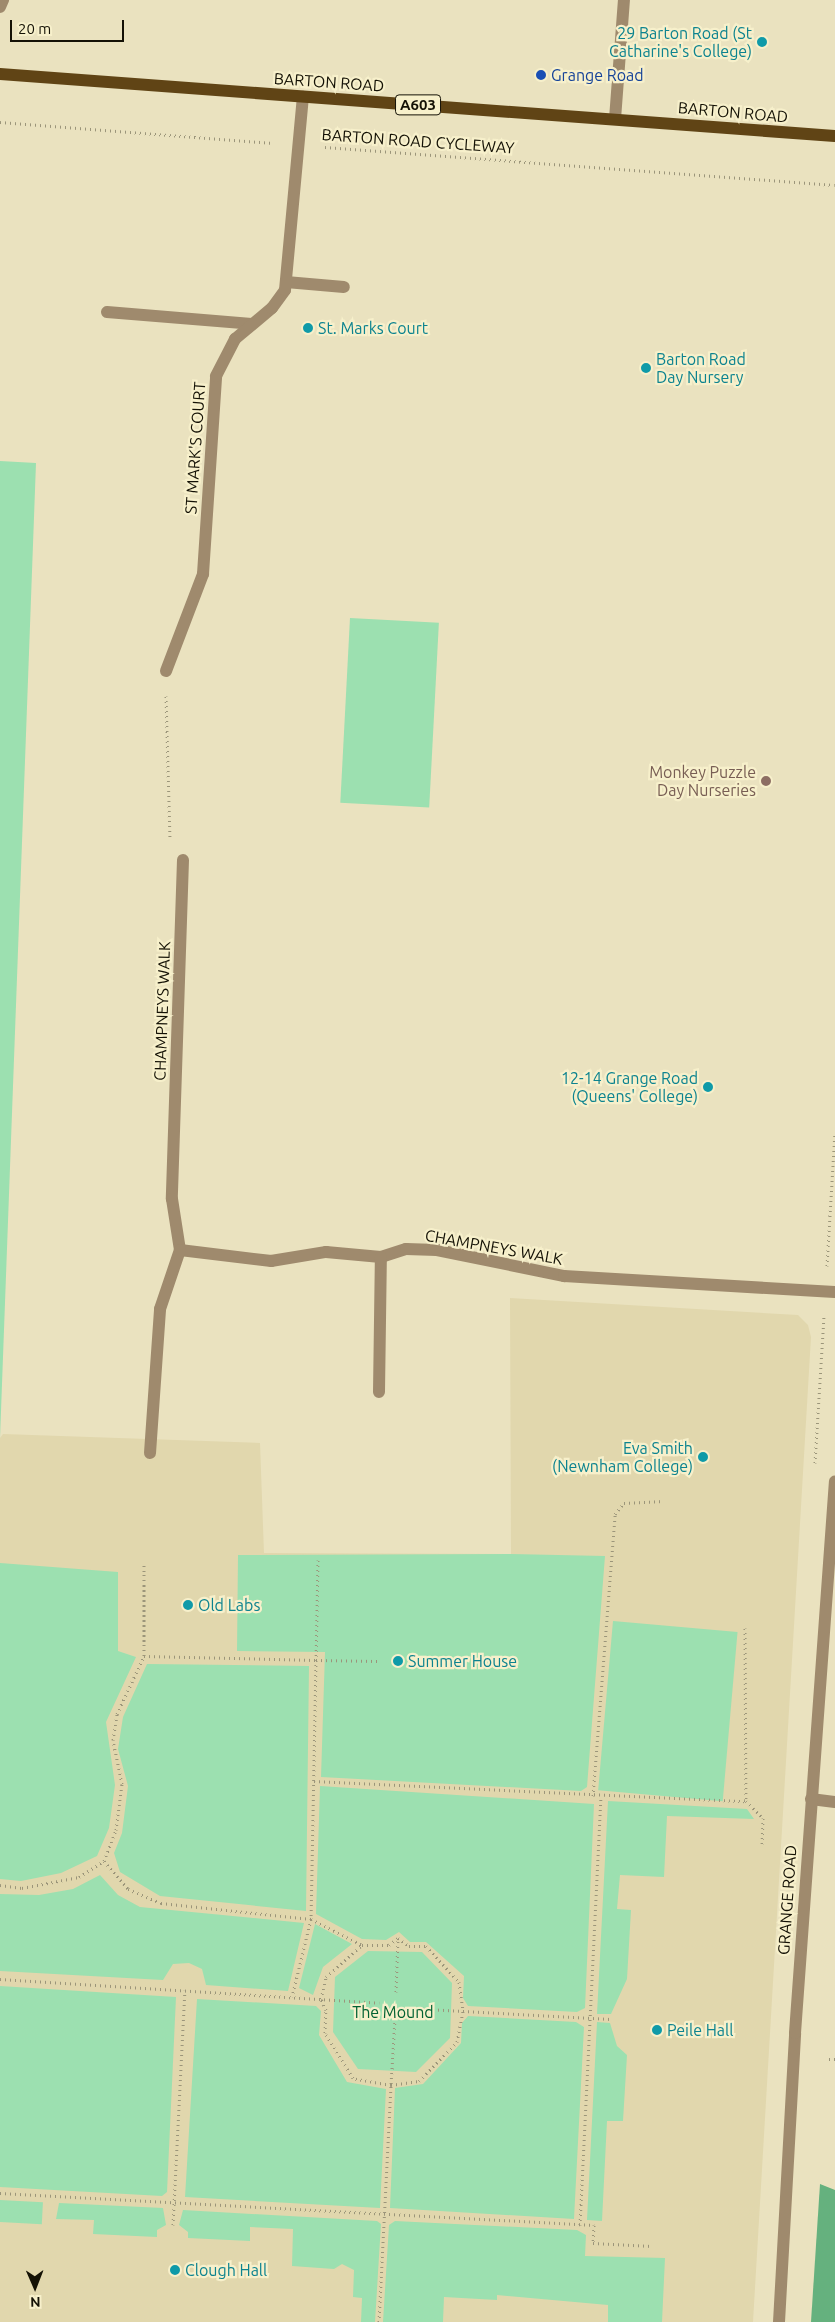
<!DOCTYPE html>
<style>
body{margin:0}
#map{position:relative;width:835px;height:2322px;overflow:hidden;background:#eae2bf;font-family:Ubuntu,sans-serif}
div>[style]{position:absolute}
.built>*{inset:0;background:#e1d7ad}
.green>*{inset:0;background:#9ce0b0;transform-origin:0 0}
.forest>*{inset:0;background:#65b17e}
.path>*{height:3px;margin-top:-1.5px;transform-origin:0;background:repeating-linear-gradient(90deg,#9b957a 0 1px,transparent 0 5px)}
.minor>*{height:12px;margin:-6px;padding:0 6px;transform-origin:6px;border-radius:6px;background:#9f8a6d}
.major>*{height:12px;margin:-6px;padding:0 6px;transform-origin:6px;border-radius:6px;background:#604415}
.dots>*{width:14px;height:14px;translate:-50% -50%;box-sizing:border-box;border:2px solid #f7f0cb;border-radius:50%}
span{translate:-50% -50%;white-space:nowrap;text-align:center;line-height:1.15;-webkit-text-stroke:4.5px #f7f0cb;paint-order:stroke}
.shield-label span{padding:1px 4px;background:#f7f0cb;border:1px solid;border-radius:4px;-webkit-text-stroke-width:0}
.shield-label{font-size:15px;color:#141105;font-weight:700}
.culture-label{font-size:16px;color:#0d838f}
.right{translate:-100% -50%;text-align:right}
.left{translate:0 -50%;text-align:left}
.transit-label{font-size:16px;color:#164399}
.street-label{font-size:16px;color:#141105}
.education-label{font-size:16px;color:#785e54}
.park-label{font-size:16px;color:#016132}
.north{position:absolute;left:10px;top:2262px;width:50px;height:50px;-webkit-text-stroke:4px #f7f0cb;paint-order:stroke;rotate:179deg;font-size:14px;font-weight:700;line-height:20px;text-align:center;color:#141105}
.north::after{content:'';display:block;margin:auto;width:18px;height:22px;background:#141105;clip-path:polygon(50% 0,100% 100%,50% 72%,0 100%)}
.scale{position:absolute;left:10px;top:20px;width:114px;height:22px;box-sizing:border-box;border:2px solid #141105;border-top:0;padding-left:6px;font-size:15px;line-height:18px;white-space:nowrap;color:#141105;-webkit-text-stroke:4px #f7f0cb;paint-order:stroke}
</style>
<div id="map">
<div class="built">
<div style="clip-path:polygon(510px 1298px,798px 1315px,808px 1325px,811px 1337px,753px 2322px,0 2322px,0 1438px,3px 1434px,260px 1443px,264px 1553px,511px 1554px)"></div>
</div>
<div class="green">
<div style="clip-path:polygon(0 461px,36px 463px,0 1438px)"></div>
<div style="left:350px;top:618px;width:89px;height:185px;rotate:3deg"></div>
<div style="clip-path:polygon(511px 1554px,605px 1556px,587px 1787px,581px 1791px,321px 1777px,325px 1652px,237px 1651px,238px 1555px)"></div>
<div style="clip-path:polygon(0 1563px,118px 1572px,118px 1651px,136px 1657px,106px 1722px,115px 1785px,109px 1828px,97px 1856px,61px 1873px,21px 1881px,0 1879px)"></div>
<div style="left:613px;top:1621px;width:125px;height:170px;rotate:5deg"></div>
<div style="clip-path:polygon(147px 1664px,309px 1666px,306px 1911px,160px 1896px,120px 1872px,114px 1853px,122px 1833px,128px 1786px,118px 1749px,123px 1717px)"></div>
<div style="clip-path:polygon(320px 1786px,594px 1804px,585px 2008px,577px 2012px,468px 2006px,463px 1998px,464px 1976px,426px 1942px,410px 1942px,399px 1932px,386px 1940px,362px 1939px,316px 1914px)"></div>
<div style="clip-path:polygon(608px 1801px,747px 1809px,754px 1819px,667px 1816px,664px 1877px,620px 1875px,617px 1909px,631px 1910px,627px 1979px,611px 2014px,597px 2014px)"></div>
<div style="clip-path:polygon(100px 1875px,118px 1895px,140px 1907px,304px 1923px,288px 1991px,206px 1985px,202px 1969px,189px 1963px,173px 1964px,163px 1980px,0 1971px,0 1894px,39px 1895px,73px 1889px)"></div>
<div style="clip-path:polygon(315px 1924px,352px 1944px,323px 1967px,313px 1995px,299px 1988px)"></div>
<div style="clip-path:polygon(368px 1951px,422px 1952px,452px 1983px,450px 2038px,416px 2072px,358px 2069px,333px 2032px,335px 1977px)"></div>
<div style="clip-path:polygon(0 1986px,176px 1997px,167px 2192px,162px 2196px,0 2187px)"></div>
<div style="clip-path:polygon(197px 1999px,316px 2006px,321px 2011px,319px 2035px,347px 2082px,386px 2089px,380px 2208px,185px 2197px)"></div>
<div style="clip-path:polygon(468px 2016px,576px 2022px,584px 2027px,574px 2219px,390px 2208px,395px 2088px,423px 2084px,461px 2043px,462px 2023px)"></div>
<div style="clip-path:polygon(597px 2022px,610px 2023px,617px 2046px,627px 2055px,623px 2121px,607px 2121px,602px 2221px,587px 2220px)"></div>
<div style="left:0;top:2200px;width:43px;height:22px;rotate:3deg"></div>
<div style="clip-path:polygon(59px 2203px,163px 2208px,166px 2225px,157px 2230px,157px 2237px,93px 2234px,94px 2220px,56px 2219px)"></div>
<div style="clip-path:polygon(183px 2210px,377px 2221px,381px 2224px,375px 2322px,361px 2322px,362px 2298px,353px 2297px,354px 2270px,342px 2264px,334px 2269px,292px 2266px,293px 2229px,250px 2227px,250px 2241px,188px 2238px,188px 2232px,179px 2225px)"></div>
<div style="clip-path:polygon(395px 2221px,577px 2230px,586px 2235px,585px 2256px,665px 2258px,662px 2322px,608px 2322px,608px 2305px,497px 2295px,497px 2300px,444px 2297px,443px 2322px,383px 2322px,389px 2225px)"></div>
</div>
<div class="forest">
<div style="clip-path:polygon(820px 2184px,835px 2190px,835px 2322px,811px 2322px)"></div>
</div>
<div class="path">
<div style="left:0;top:122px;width:274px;rotate:4.4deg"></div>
<div style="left:325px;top:147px;width:511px;rotate:4.26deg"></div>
<div style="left:166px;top:696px;width:141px;rotate:88.4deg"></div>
<div style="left:827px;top:1266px;width:134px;rotate:-86.6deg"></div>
<div style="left:815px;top:1463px;width:146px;rotate:-86.5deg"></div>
<div style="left:318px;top:1560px;width:100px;rotate:91.1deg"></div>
<div style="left:316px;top:1660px;width:61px;rotate:0.9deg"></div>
<div style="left:144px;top:1565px;width:91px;rotate:90deg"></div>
<div style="left:144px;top:1656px;width:172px;rotate:1.3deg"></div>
<div style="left:316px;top:1660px;width:259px;rotate:91.1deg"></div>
<div style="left:311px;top:1919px;width:80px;rotate:103.7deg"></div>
<div style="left:745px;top:1628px;width:173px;rotate:89.7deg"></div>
<div style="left:314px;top:1781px;width:432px;rotate:2.7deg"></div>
<div style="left:746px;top:1801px;width:24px;rotate:45deg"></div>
<div style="left:763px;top:1818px;width:26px;rotate:92deg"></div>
<div style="left:593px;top:1796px;width:283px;rotate:-85.5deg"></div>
<div style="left:615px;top:1514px;width:14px;rotate:-51deg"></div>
<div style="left:624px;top:1503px;width:40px;rotate:-2.9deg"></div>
<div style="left:104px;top:1861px;width:37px;rotate:49deg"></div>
<div style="left:128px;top:1889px;width:36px;rotate:23deg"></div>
<div style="left:161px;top:1903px;width:151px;rotate:6.1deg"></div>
<div style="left:311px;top:1919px;width:57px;rotate:27deg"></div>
<div style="left:0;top:1885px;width:22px;rotate:8deg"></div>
<div style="left:22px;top:1888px;width:58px;rotate:-10.9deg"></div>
<div style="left:79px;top:1877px;width:30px;rotate:-33deg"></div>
<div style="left:104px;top:1861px;width:33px;rotate:-69deg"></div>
<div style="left:116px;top:1830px;width:46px;rotate:-82.6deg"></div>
<div style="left:122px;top:1784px;width:45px;rotate:-101.6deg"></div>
<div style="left:113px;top:1740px;width:26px;rotate:-81deg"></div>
<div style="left:117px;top:1714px;width:64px;rotate:-65deg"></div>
<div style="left:0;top:1979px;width:380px;rotate:3.6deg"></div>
<div style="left:396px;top:1992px;width:54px;rotate:-87.9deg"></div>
<div style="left:408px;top:2008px;width:203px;rotate:3.1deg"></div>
<div style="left:395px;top:2018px;width:67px;rotate:93.4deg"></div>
<div style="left:391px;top:2085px;width:28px;rotate:-8deg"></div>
<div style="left:419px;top:2081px;width:54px;rotate:-45.7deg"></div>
<div style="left:457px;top:2042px;width:32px;rotate:-79deg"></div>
<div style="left:829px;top:2059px;width:6px"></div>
<div style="left:0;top:2193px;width:595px;rotate:3.08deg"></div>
<div style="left:594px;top:2225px;width:18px;rotate:93deg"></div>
<div style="left:593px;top:2243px;width:59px;rotate:2.9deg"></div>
<div style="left:173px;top:2225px;width:235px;rotate:-87.1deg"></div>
<div style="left:580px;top:2225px;width:429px;rotate:-87.2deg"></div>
<div style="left:379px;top:2322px;width:237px;rotate:-87.1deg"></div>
<div style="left:391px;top:2085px;width:39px;rotate:-170deg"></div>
<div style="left:353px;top:2078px;width:53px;rotate:-121.9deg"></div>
<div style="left:325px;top:2033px;width:23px;rotate:-88deg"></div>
<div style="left:326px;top:2010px;width:12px;rotate:-114deg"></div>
<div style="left:321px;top:1999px;width:23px;rotate:-77deg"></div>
<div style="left:326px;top:1977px;width:48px;rotate:-41.6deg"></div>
<div style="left:362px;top:1945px;width:27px"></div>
<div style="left:389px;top:1945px;width:11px;rotate:-38deg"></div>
<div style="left:398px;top:1938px;width:14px;rotate:36deg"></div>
<div style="left:409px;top:1946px;width:17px"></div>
<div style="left:426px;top:1946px;width:49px;rotate:47.5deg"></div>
<div style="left:459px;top:1982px;width:29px;rotate:82deg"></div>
</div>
<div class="minor">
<div style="left:0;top:7px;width:8px;rotate:-67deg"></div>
<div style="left:615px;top:119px;width:119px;rotate:-85.7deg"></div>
<div style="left:286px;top:282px;width:58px;rotate:4.9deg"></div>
<div style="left:107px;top:312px;width:145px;rotate:4.7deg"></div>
<div style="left:166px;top:671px;width:104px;rotate:-69.1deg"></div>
<div style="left:203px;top:574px;width:198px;rotate:-86.2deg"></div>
<div style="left:216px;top:376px;width:42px;rotate:-62.8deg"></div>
<div style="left:235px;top:339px;width:48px;rotate:-40deg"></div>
<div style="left:272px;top:308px;width:22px;rotate:-54deg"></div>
<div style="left:285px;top:290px;width:194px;rotate:-84.7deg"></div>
<div style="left:183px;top:860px;width:339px;rotate:91.9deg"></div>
<div style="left:172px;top:1199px;width:52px;rotate:81.1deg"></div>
<div style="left:180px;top:1250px;width:92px;rotate:6.9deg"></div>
<div style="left:271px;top:1261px;width:56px;rotate:-9.3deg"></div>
<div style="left:326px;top:1252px;width:55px;rotate:5.2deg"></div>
<div style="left:381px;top:1257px;width:26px;rotate:-18deg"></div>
<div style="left:406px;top:1249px;width:31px;rotate:2deg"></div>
<div style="left:437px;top:1250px;width:130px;rotate:11.6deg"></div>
<div style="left:564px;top:1276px;width:271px;rotate:3.4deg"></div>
<div style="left:379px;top:1392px;width:135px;rotate:-89.2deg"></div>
<div style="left:150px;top:1453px;width:144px;rotate:-86deg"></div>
<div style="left:160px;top:1309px;width:62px;rotate:-71.3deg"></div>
<div style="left:811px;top:1799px;width:24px;rotate:7deg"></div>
<div style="left:779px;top:2322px;width:289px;rotate:-86.8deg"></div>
<div style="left:795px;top:2033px;width:553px;rotate:-85.86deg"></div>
</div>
<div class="major">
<div style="left:0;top:74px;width:837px;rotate:4.25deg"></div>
</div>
<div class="dots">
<div style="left:762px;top:42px;background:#0f9aa8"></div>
<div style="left:541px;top:75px;background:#1a4fb4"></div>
<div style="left:308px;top:328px;background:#0f9aa8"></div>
<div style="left:646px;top:368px;background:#0f9aa8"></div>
<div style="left:766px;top:781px;background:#8d6e63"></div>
<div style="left:708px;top:1087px;background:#0f9aa8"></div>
<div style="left:703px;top:1457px;background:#0f9aa8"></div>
<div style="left:188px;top:1605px;background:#0f9aa8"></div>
<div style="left:398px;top:1661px;background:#0f9aa8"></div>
<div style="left:657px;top:2030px;background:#0f9aa8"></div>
<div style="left:175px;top:2270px;background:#0f9aa8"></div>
</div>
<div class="shield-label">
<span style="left:418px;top:105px">A603</span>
</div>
<div class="culture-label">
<span class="right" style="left:752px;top:42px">29 Barton Road (St<br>Catharine's College)</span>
<span class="left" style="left:318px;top:328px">St. Marks Court</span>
<span class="left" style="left:656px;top:368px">Barton Road<br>Day Nursery</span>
<span class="right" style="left:698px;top:1087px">12-14 Grange Road<br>(Queens' College)</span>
<span class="right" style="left:693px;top:1457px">Eva Smith<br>(Newnham College)</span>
<span class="left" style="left:198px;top:1605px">Old Labs</span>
<span class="left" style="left:408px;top:1661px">Summer House</span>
<span class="left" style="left:667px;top:2030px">Peile Hall</span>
<span class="left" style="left:185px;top:2270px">Clough Hall</span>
</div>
<div class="transit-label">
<span class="left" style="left:551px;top:75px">Grange Road</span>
</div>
<div class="street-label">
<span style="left:329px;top:82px;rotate:4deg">BARTON ROAD</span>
<span style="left:733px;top:112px;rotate:5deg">BARTON ROAD</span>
<span style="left:418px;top:141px;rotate:4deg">BARTON ROAD CYCLEWAY</span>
<span style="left:195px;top:448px;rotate:-86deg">ST MARK'S COURT</span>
<span style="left:162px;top:1011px;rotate:-88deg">CHAMPNEYS WALK</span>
<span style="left:494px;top:1247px;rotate:10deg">CHAMPNEYS WALK</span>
<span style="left:787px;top:1900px;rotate:-86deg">GRANGE ROAD</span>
</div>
<div class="education-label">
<span class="right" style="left:756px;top:781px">Monkey Puzzle<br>Day Nurseries</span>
</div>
<div class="park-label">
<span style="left:393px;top:2012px">The Mound</span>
</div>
<div class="north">N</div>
<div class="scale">20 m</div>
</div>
